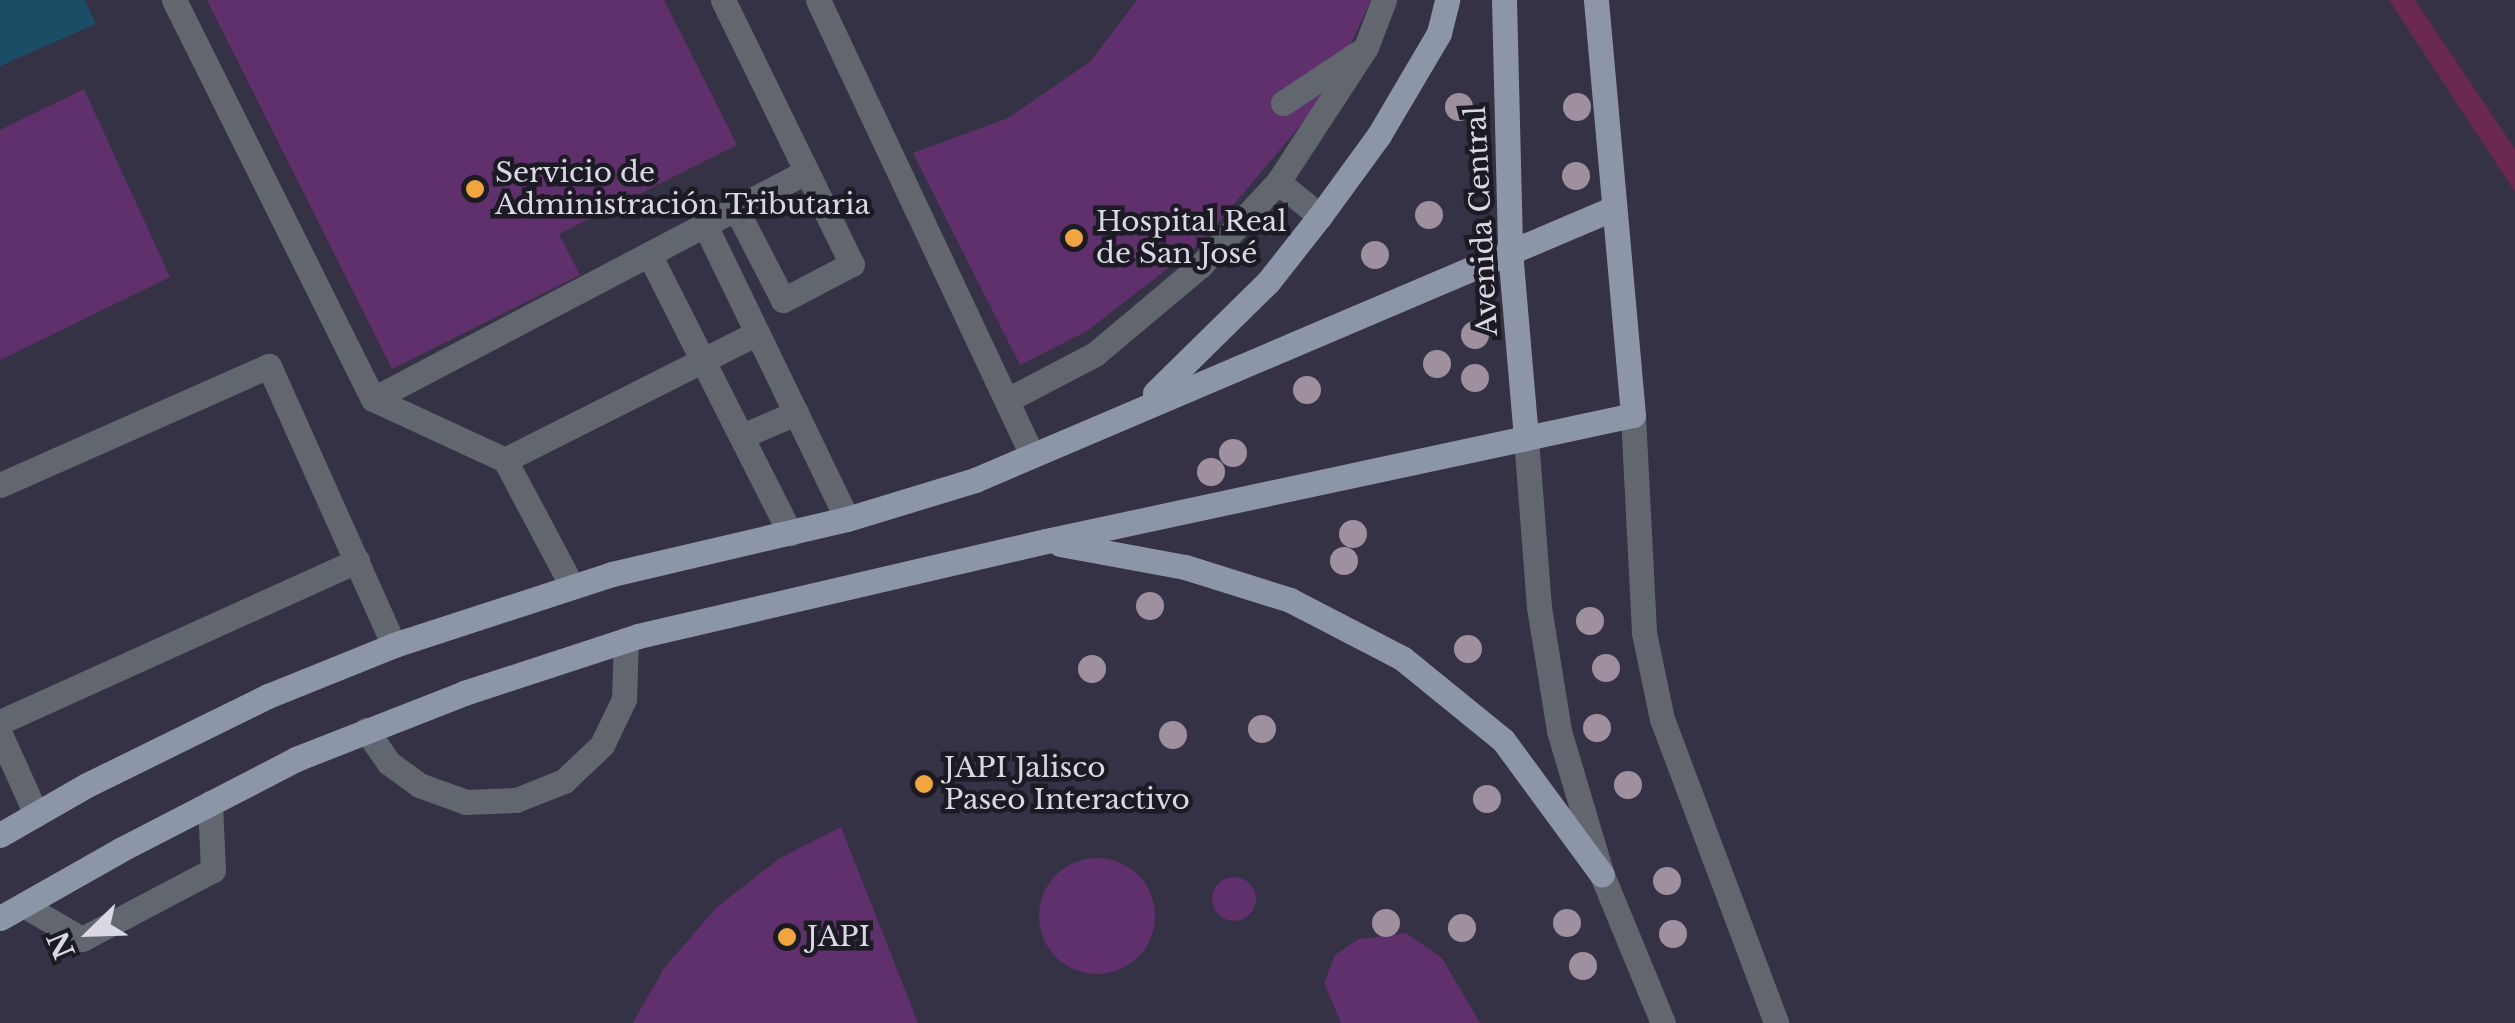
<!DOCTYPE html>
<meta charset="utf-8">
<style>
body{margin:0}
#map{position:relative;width:2515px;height:1023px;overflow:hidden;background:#353245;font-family:"Libre Baskerville",serif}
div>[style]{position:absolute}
.green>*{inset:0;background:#6b2950}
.water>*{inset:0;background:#1b4d67}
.building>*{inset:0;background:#60306d}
.round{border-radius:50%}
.minor>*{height:25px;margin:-12.5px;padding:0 12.5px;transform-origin:12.5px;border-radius:12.5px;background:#62666f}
.major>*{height:25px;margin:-12.5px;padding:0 12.5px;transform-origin:12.5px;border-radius:12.5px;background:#8d96a8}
.trees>*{width:28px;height:28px;margin:-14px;border-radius:50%;background:#9e909f}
.dots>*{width:28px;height:28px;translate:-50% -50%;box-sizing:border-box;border:5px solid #1c1b24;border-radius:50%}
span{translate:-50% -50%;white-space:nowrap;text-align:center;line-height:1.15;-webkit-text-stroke:9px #1c1b24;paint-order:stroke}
.poi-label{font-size:28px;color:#d9d8e4}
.left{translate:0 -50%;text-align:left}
.street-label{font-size:28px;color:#d9d8e4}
.north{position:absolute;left:40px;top:883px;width:100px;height:100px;-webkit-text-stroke:8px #1c1b24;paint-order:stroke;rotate:247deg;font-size:28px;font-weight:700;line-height:40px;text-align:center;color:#d9d8e4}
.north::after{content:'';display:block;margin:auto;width:35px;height:45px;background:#d9d8e4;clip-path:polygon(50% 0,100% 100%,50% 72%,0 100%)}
</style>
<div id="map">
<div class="green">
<div style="clip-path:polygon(2389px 0,2415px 0,2515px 149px,2515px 192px)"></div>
</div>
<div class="water">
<div style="clip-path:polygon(0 0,85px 0,96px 24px,0 66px)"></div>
</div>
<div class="building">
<div style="clip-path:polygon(207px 0,664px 0,737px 145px,559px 234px,580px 275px,392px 369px)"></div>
<div style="clip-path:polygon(1137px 0,1371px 0,1339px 70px,1300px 126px,1203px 241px,1087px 331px,1020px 365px,913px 153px,1008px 118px,1090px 62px)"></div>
<div style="clip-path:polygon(84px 89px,170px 277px,0 360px,0 130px)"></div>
<div style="clip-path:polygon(841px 827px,918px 1023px,633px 1023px,664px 968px,717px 907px,780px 858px)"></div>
<div class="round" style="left:1039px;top:858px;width:116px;height:116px"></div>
<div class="round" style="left:1212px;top:877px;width:44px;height:44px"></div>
<div style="clip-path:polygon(1406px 933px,1442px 958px,1480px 1023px,1341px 1023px,1324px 983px,1335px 955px,1359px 939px)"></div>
</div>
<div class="minor">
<div style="left:174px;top:0;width:446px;rotate:63.5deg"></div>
<div style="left:723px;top:0;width:294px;rotate:64deg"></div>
<div style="left:852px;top:264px;width:78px;rotate:152.4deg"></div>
<div style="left:783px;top:300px;width:102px;rotate:-117.3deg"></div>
<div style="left:818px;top:0;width:503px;rotate:64.81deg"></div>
<div style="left:1283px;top:103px;width:90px;rotate:-33.7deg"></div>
<div style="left:1278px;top:182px;width:54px;rotate:39deg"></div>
<div style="left:705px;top:225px;width:326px;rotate:64.2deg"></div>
<div style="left:649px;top:254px;width:313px;rotate:63.2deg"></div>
<div style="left:757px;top:333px;width:282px;rotate:153.3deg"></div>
<div style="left:505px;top:460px;width:145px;rotate:-155.2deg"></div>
<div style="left:373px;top:399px;width:489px;rotate:-27.7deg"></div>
<div style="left:1009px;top:399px;width:97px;rotate:-27.6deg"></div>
<div style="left:1095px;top:354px;width:137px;rotate:-40deg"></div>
<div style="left:1200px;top:266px;width:115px;rotate:-47.1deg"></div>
<div style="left:1278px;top:182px;width:161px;rotate:-56.9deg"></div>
<div style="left:1366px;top:47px;width:50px;rotate:-69deg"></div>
<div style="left:1633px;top:415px;width:218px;rotate:87.1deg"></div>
<div style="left:1644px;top:633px;width:88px;rotate:78.2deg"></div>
<div style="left:1662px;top:719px;width:325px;rotate:69.4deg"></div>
<div style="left:742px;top:436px;width:59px;rotate:-23.1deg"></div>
<div style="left:1526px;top:438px;width:169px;rotate:85.6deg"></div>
<div style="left:1539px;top:607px;width:126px;rotate:80.8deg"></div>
<div style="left:1559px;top:731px;width:150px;rotate:73.4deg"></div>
<div style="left:1602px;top:875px;width:160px;rotate:67.6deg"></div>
<div style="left:505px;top:460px;width:143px;rotate:62deg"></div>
<div style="left:0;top:485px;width:294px;rotate:-23.9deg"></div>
<div style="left:269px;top:366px;width:306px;rotate:65.9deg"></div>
<div style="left:0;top:722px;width:392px;rotate:-24.3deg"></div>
<div style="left:366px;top:730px;width:40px;rotate:55.1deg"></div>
<div style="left:389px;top:763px;width:37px;rotate:36deg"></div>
<div style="left:419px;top:785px;width:50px;rotate:19.9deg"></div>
<div style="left:466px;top:802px;width:50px;rotate:-2.3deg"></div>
<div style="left:516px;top:800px;width:52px;rotate:-21.6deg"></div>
<div style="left:564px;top:781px;width:52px;rotate:-43.5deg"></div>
<div style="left:602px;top:745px;width:51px;rotate:-64.4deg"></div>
<div style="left:624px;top:699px;width:59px;rotate:-88.1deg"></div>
<div style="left:0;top:734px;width:88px;rotate:65.8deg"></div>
<div style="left:23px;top:905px;width:68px;rotate:30deg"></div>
<div style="left:82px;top:939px;width:148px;rotate:-27.8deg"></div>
<div style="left:213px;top:870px;width:67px;rotate:-92.6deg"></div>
</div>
<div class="major">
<div style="left:1504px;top:0;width:251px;rotate:88.6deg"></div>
<div style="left:1510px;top:251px;width:188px;rotate:85.1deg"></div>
<div style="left:1155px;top:393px;width:158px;rotate:-44.5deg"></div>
<div style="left:1268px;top:282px;width:84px;rotate:-51.8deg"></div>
<div style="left:1320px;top:216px;width:100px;rotate:-53.9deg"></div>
<div style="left:1379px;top:135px;width:118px;rotate:-59.5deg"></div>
<div style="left:1439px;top:33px;width:34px;rotate:-76deg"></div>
<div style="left:1060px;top:544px;width:127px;rotate:10.4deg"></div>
<div style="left:1185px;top:567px;width:110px;rotate:17.4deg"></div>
<div style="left:1290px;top:600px;width:126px;rotate:27.4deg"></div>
<div style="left:1402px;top:658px;width:130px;rotate:39.1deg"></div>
<div style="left:1503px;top:740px;width:167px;rotate:53.7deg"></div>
<div style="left:0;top:835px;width:100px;rotate:-29.9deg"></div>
<div style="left:87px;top:785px;width:202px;rotate:-26.2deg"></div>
<div style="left:268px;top:696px;width:136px;rotate:-22deg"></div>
<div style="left:394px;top:645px;width:229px;rotate:-18deg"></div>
<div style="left:612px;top:574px;width:241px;rotate:-13.2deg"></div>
<div style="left:847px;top:519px;width:134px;rotate:-16.9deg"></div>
<div style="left:975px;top:480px;width:694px;rotate:-23.06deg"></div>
<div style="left:0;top:918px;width:138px;rotate:-29.5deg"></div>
<div style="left:120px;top:850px;width:198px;rotate:-27.3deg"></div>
<div style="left:296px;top:759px;width:180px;rotate:-21.4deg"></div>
<div style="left:464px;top:693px;width:183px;rotate:-18.1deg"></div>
<div style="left:638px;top:636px;width:419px;rotate:-13.1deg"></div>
<div style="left:1046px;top:541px;width:600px;rotate:-12.11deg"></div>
<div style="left:1633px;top:415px;width:417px;rotate:-95.1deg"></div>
</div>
<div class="trees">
<div style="left:1459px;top:107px"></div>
<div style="left:1577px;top:107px"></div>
<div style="left:1576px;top:176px"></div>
<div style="left:1429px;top:215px"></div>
<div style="left:1375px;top:255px"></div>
<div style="left:1475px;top:335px"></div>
<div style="left:1437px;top:364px"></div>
<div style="left:1475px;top:378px"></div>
<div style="left:1307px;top:390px"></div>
<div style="left:1233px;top:453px"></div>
<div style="left:1211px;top:472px"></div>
<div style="left:1353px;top:534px"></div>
<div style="left:1344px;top:561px"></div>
<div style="left:1150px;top:606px"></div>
<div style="left:1590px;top:621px"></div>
<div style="left:1468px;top:649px"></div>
<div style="left:1606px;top:668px"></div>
<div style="left:1092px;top:669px"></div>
<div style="left:1597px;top:728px"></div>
<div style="left:1262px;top:729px"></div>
<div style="left:1173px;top:735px"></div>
<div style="left:1628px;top:785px"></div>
<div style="left:1487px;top:799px"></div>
<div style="left:1667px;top:881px"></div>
<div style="left:1386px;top:923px"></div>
<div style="left:1567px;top:923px"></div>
<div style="left:1462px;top:928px"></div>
<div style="left:1673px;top:934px"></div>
<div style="left:1583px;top:966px"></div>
</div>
<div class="dots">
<div style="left:475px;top:189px;background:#f1a540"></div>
<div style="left:1074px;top:238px;background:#f1a540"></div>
<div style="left:924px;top:784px;background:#f1a540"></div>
<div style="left:787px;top:937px;background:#f1a540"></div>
</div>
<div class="poi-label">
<span class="left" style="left:495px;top:189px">Servicio de<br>Administración Tributaria</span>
<span class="left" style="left:1096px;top:238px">Hospital Real<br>de San José</span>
<span class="left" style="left:944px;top:784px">JAPI Jalisco<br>Paseo Interactivo</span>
<span class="left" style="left:807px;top:937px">JAPI</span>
</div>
<div class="street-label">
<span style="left:1482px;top:221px;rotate:-93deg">Avenida Central</span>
</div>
<div class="north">N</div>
</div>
